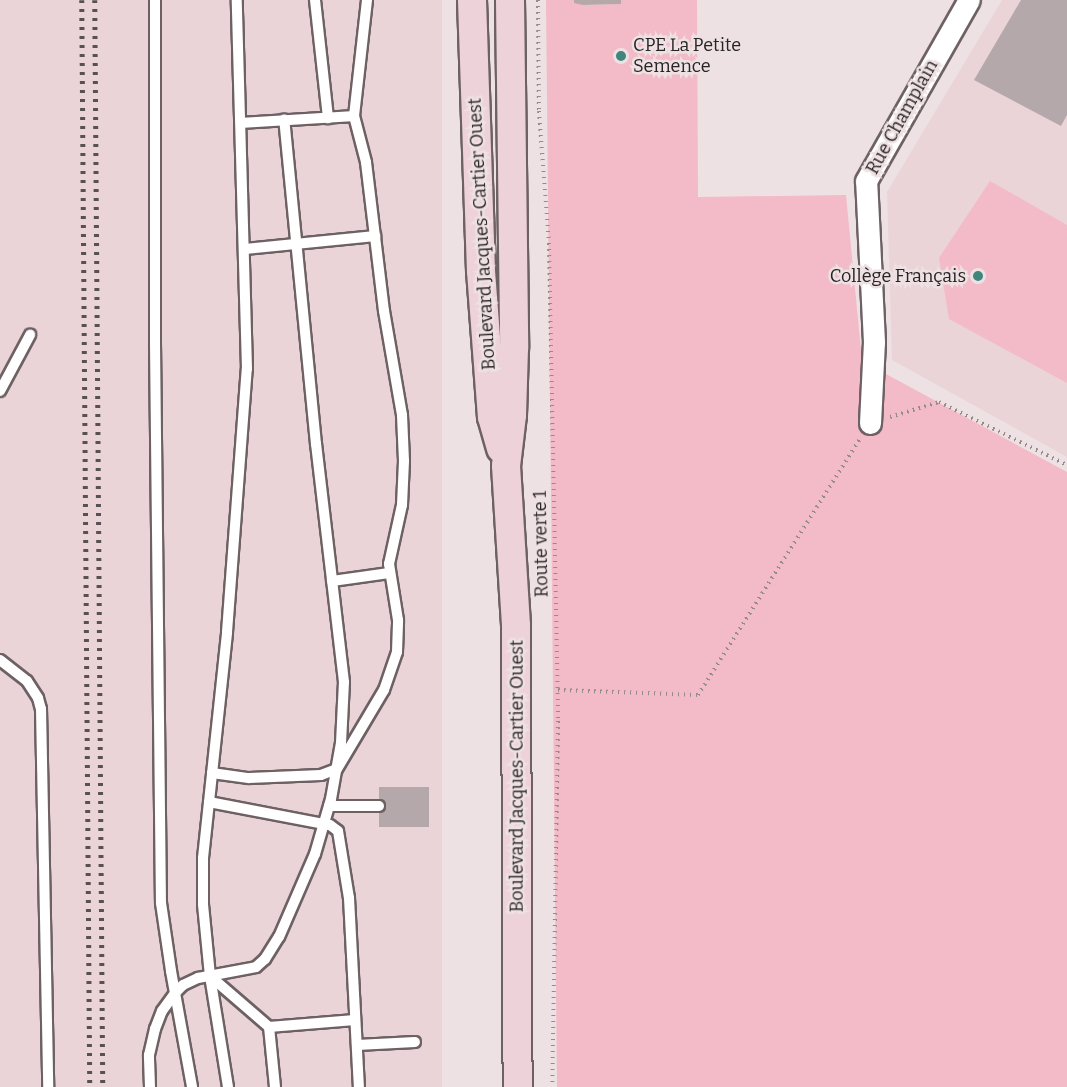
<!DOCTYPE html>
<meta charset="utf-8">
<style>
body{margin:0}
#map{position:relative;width:1067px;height:1087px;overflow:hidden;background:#eee1e3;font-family:Bitter,serif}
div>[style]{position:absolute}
.built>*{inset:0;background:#ead4d8;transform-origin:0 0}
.green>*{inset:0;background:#f3bac7}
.building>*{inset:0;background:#b4a8aa;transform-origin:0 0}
.path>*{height:4px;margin-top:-2px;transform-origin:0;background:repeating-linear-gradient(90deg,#958b8d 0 1.5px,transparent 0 6px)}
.roads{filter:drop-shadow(2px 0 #6d6164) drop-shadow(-2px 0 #6d6164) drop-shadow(0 2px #6d6164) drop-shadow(0 -2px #6d6164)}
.service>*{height:10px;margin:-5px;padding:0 5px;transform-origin:5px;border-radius:5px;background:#fff}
.minor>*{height:21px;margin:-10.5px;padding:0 10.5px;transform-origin:10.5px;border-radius:10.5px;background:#fff}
.secondary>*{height:28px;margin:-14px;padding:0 14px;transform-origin:14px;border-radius:14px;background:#eed2da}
.rail>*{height:4.5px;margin-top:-2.25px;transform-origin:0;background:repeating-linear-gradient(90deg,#585153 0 3px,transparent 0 9px)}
.dots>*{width:16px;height:16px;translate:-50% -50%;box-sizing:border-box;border:3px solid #eee1e3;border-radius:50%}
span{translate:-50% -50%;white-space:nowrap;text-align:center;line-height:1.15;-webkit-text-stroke:5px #eee1e3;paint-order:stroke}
.poi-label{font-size:18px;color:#282324}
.left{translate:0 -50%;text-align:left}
.right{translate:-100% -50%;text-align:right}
.street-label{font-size:18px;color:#282324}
</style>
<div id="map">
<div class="built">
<div style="left:0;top:0;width:442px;height:1087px"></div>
<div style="clip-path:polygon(1002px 0,1067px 0,1067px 457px,892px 360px,887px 192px)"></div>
</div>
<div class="green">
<div style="clip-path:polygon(546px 0,574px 0,584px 5px,620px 4px,621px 0,697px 0,698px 197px,846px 195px,862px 361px,1067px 472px,1067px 1087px,557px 1087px)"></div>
<div style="clip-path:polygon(990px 181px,1067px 225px,1067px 383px,949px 319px,939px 258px)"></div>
</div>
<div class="building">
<div style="clip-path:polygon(574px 0,621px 0,621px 4px,583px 5px,574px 3px)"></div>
<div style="clip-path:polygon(1021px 0,1067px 0,1067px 115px,1061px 126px,974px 80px)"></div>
<div style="left:379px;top:787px;width:50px;height:40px"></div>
</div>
<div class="path">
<div style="left:538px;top:0;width:111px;rotate:89.5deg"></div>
<div style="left:539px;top:111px;width:132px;rotate:85.7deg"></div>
<div style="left:549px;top:243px;width:478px;rotate:88.9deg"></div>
<div style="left:558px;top:721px;width:366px;rotate:90.9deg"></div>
<div style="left:890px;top:417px;width:51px;rotate:-17deg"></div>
<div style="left:939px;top:402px;width:143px;rotate:26.2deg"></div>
<div style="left:558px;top:690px;width:140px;rotate:2deg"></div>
<div style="left:698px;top:695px;width:303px;rotate:-57.7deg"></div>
</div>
<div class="roads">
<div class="service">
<div style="left:155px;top:0;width:343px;rotate:90deg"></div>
<div style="left:155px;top:343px;width:560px;rotate:89.39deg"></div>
<div style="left:161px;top:903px;width:69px;rotate:81.6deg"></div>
<div style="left:171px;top:971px;width:118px;rotate:79.7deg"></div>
<div style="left:315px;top:0;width:119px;rotate:83.7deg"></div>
<div style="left:241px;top:123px;width:113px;rotate:-3.5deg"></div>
<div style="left:245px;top:249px;width:131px;rotate:-5.7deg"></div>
<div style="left:0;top:391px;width:64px;rotate:-61.8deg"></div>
<div style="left:332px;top:581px;width:58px;rotate:-8deg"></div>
<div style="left:0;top:660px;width:34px;rotate:38deg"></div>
<div style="left:27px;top:681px;width:20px;rotate:57deg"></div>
<div style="left:38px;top:698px;width:11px;rotate:75deg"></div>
<div style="left:41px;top:709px;width:378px;rotate:88.9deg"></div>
<div style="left:212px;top:773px;width:37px;rotate:8deg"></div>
<div style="left:249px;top:778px;width:72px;rotate:-2.4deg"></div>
<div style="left:321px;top:775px;width:17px;rotate:-21deg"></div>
<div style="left:337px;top:769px;width:92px;rotate:-59.3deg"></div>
<div style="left:384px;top:690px;width:40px;rotate:-71.1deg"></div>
<div style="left:397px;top:652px;width:32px;rotate:-88deg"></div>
<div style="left:398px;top:620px;width:57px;rotate:-99.1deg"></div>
<div style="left:389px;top:564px;width:60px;rotate:-77.6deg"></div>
<div style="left:402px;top:505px;width:44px;rotate:-87.4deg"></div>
<div style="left:404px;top:461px;width:46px;rotate:-92.5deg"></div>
<div style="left:402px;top:415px;width:106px;rotate:-99.8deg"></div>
<div style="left:384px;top:311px;width:150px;rotate:-96.9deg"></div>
<div style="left:366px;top:162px;width:48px;rotate:-104.6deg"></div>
<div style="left:354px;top:116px;width:117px;rotate:-83.6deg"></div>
<div style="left:209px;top:802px;width:123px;rotate:10.8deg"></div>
<div style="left:330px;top:825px;width:10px;rotate:37deg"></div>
<div style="left:338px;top:831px;width:68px;rotate:80.7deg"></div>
<div style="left:349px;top:898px;width:189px;rotate:87deg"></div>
<div style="left:329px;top:806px;width:50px"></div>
<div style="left:210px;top:976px;width:78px;rotate:40.8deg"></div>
<div style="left:357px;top:1045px;width:58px;rotate:-3deg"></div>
<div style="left:150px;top:1087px;width:32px;rotate:-92deg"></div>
<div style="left:149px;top:1055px;width:27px;rotate:-77deg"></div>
<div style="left:155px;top:1029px;width:19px;rotate:-69deg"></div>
<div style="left:162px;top:1011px;width:22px;rotate:-54deg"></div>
<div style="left:175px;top:993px;width:11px;rotate:-45deg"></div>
<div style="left:183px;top:985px;width:17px;rotate:-25deg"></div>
<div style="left:198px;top:978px;width:59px;rotate:-10.7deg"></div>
<div style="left:256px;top:967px;width:12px;rotate:-42deg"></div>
<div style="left:265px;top:959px;width:26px;rotate:-58deg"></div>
<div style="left:279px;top:937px;width:90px;rotate:-66.6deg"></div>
<div style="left:315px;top:854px;width:57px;rotate:-73.8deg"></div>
<div style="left:331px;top:799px;width:57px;rotate:-79.9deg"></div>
<div style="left:341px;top:743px;width:61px;rotate:-87.2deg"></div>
<div style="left:344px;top:682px;width:240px;rotate:-96.7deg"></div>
<div style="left:316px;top:444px;width:326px;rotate:-95.6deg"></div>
<div style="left:228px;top:1087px;width:112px;rotate:-99.2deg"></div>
<div style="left:210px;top:976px;width:72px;rotate:-95.6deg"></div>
<div style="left:203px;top:904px;width:46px;rotate:-90deg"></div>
<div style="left:203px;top:858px;width:227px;rotate:-83.9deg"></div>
<div style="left:227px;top:632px;width:264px;rotate:-85.7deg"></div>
<div style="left:247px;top:369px;width:369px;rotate:-91.6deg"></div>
<div style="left:275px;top:1087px;width:60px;rotate:-95.7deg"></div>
<div style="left:269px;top:1027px;width:86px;rotate:-4.7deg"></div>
</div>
<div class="minor">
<div style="left:870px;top:423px;width:81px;rotate:-87.2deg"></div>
<div style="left:874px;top:342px;width:161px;rotate:-92.8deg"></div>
<div style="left:866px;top:181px;width:208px;rotate:-60.4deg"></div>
</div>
<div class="secondary">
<div style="left:472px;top:0;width:271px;rotate:88.1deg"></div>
<div style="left:481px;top:271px;width:146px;rotate:85.7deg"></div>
<div style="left:492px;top:417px;width:33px;rotate:74deg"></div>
<div style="left:510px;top:0;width:348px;rotate:89.3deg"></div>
<div style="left:514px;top:348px;width:67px;rotate:91.7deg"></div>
<div style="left:512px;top:415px;width:51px;rotate:96.7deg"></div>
<div style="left:506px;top:466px;width:160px;rotate:86.4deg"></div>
<div style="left:516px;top:626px;width:461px;rotate:89.8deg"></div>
</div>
</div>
<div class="rail">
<div style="left:82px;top:0;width:1087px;rotate:89.58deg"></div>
<div style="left:95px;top:0;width:1087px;rotate:89.58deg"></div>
</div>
<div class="dots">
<div style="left:621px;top:56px;background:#41867d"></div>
<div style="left:978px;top:276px;background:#41867d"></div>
</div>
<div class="poi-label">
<span class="left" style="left:633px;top:56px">CPE La Petite<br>Semence</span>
<span class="right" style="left:966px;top:276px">Collège Français</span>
</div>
<div class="street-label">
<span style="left:902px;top:117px;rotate:-61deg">Rue Champlain</span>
<span style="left:482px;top:234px;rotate:-93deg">Boulevard Jacques-Cartier Ouest</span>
<span style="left:541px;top:544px;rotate:-91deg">Route verte 1</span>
<span style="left:517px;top:776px;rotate:-90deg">Boulevard Jacques-Cartier Ouest</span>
</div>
</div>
